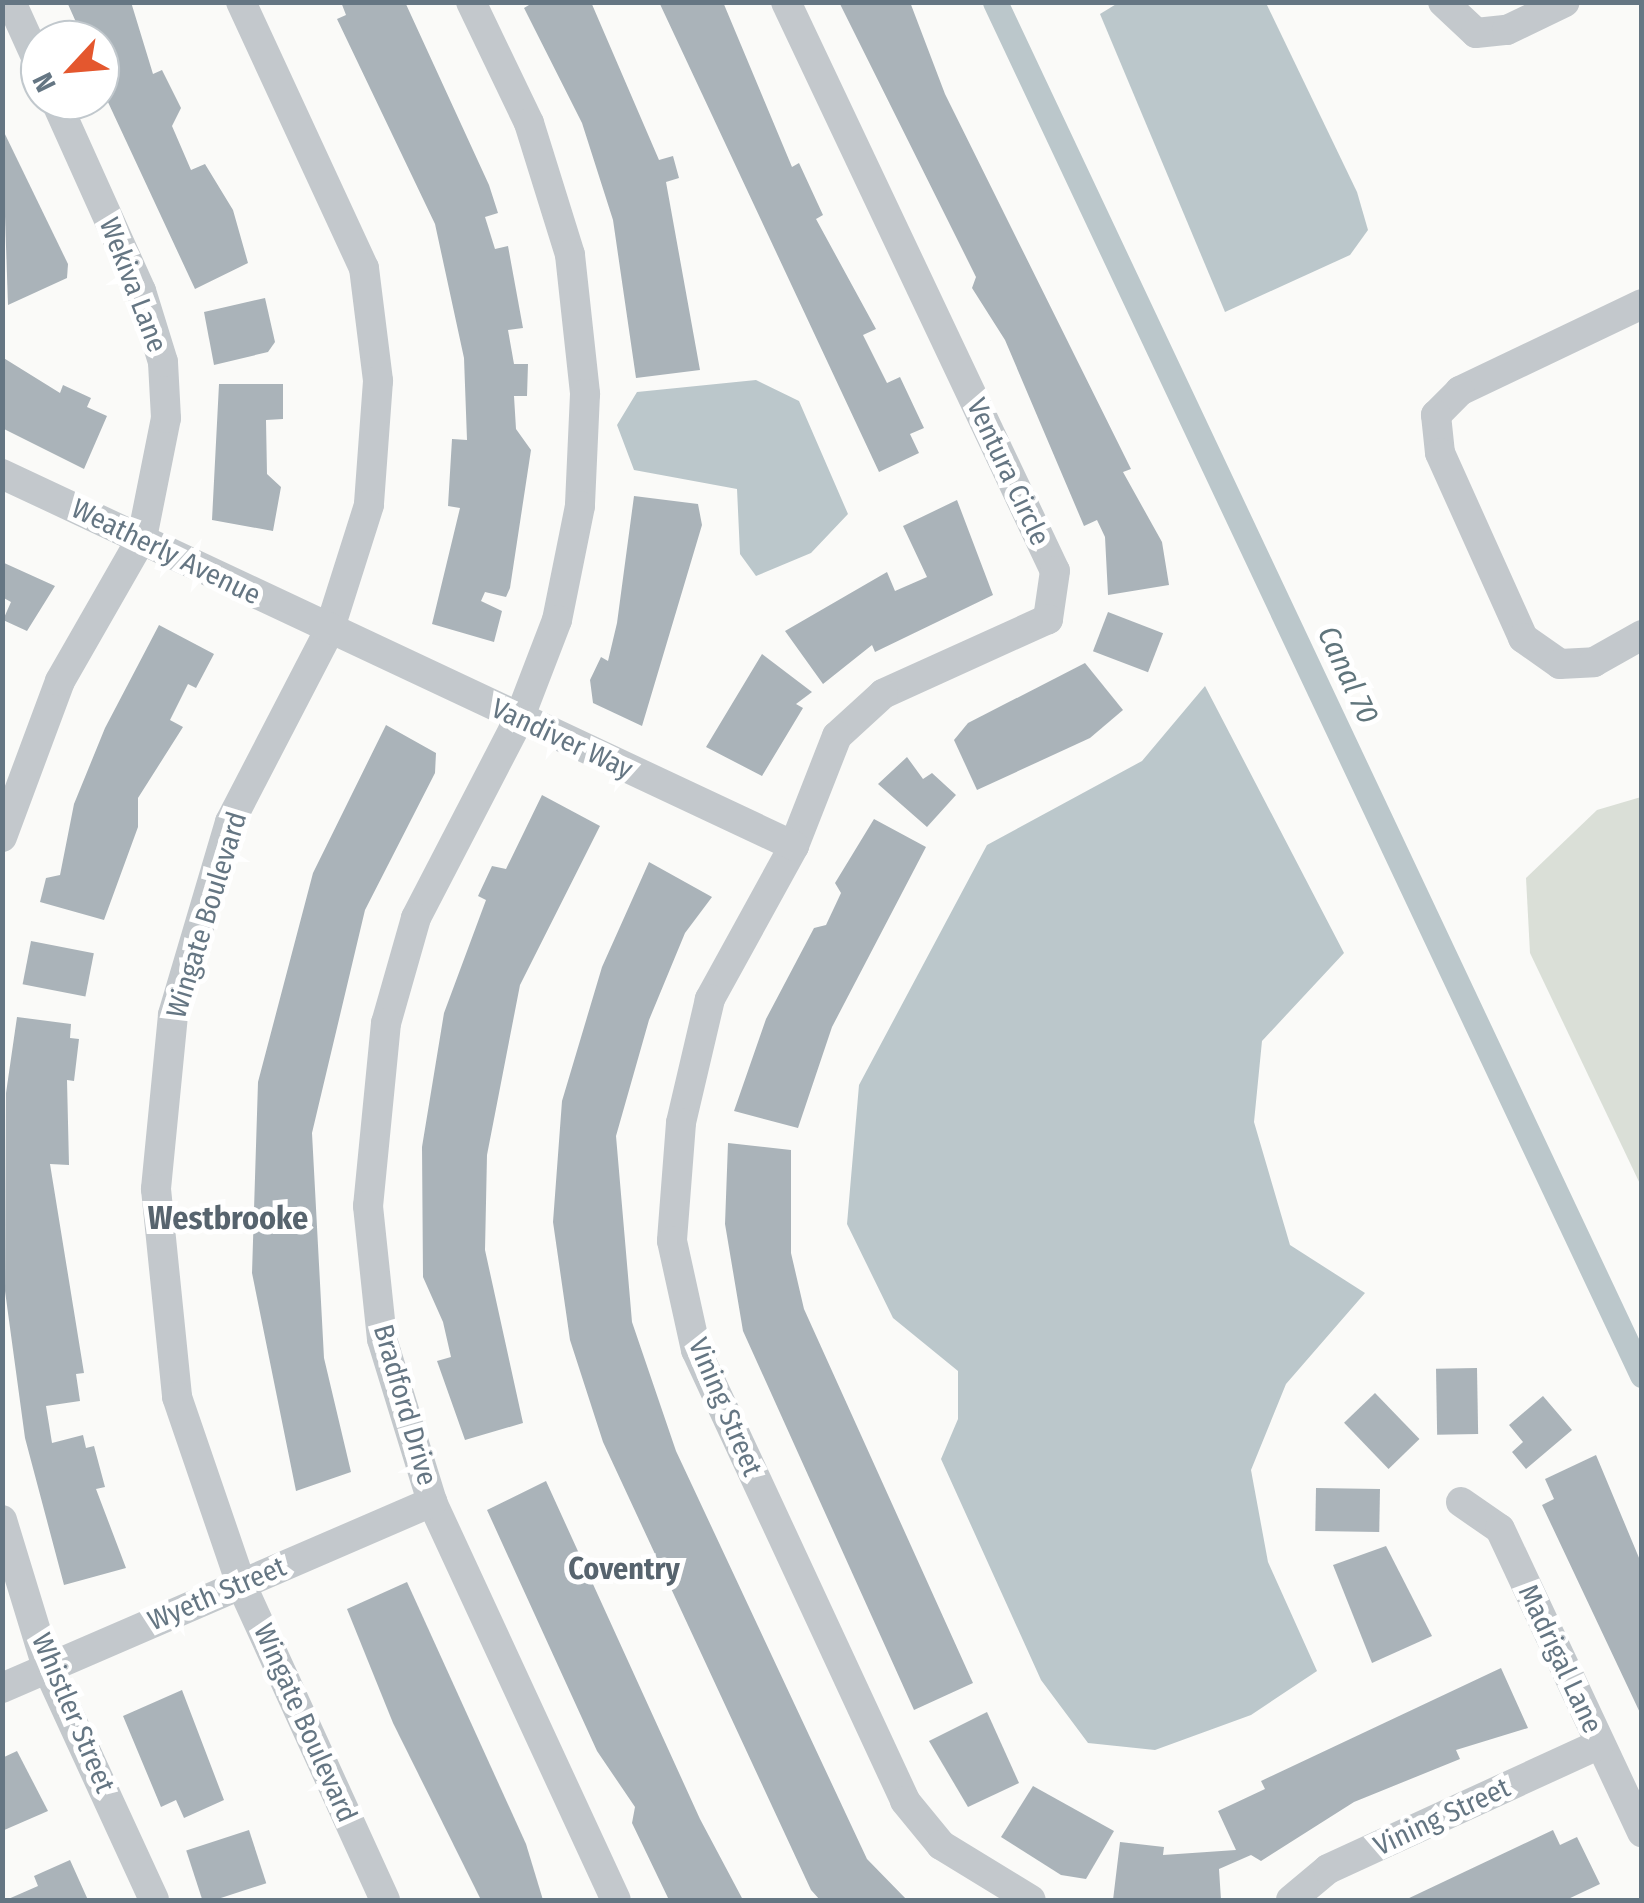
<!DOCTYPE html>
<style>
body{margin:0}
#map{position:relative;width:1644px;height:1903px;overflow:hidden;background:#fafaf8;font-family:"Fira Sans Condensed",sans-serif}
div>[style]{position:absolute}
.green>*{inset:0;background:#dadfd7}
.water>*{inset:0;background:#bbc7cb}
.canal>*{height:25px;margin:-12.5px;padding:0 12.5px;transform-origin:12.5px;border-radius:12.5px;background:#bbc7cb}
.building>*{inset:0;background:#aab3b9;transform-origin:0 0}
.minor>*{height:30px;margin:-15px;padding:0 15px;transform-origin:15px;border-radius:15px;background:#c3c8cc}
span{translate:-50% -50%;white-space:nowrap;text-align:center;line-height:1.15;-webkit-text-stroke:10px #fff;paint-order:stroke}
.street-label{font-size:28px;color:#657683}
.water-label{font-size:30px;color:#60757c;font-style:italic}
.neighbourhood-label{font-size:30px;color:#57646e;font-weight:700}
.quarter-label{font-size:32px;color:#57646e;font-weight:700}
.frame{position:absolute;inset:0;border:5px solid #657683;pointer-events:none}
.north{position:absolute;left:20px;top:20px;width:100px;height:100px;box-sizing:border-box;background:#fff;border:2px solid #c1c8cd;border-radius:50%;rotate:244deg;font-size:28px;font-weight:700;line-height:40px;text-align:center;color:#657683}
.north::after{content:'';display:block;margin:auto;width:35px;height:45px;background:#e4572e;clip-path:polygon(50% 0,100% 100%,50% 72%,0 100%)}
</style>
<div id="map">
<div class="green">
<div style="clip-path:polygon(1641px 797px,1642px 797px,1641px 1186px,1530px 953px,1526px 878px,1597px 810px)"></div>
</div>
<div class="water">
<div style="clip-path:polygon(1118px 3px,1266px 3px,1357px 192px,1368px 230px,1350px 255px,1225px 312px,1100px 14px)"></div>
<div style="clip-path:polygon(756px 380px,799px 401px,848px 514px,811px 553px,756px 576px,740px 554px,737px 489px,634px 470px,617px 425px,637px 392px)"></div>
<div style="clip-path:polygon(1205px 686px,1344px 953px,1262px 1041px,1254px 1122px,1290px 1245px,1365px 1293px,1286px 1384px,1251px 1470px,1268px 1562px,1317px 1671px,1251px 1715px,1155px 1750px,1088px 1743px,1041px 1680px,941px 1459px,958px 1419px,958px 1371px,893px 1318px,847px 1224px,859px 1085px,987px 845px,1142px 761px)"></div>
</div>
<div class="canal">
<div style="left:995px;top:2px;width:1518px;rotate:64.77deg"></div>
</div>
<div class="building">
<div style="clip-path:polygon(67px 2px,131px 2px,153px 74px,162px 70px,181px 108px,172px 126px,191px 170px,205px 164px,233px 210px,248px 263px,195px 289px,100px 85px,100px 40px,84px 40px)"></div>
<div style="clip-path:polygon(341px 2px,405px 2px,489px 185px,498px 213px,485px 217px,495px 249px,508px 246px,523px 328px,508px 330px,514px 364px,528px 364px,527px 396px,514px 396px,516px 429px,531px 450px,510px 588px,506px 597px,485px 592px,481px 601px,502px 611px,494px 642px,432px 624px,460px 508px,448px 506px,452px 439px,467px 440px,464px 358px,435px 224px,337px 19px,346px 15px)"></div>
<div style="clip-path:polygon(534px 2px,591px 2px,659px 160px,673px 156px,679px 178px,666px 182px,700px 370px,636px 378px,613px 220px,582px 123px,524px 8px)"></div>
<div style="clip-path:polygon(659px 2px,723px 2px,792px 167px,799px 163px,823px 215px,816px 219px,876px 329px,863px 335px,887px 383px,900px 377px,924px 428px,910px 434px,919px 453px,879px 472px)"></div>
<div style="clip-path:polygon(839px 2px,910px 2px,945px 94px,1131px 469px,1123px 472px,1162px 542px,1169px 585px,1108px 595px,1105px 537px,1097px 520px,1084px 526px,1005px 340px,972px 288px,976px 277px)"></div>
<div style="clip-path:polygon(2px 128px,68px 264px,67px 278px,8px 305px)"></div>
<div style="clip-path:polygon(265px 298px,275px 342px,268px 352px,214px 365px,204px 312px)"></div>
<div style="clip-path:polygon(2px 357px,60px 393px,63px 385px,91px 398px,87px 407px,107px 416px,84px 469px,2px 428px)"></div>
<div style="clip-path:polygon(219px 384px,283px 384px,283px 419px,266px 420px,267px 474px,281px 487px,273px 531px,212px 520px)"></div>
<div style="clip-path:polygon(634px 496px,698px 504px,702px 525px,642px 726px,593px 703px,590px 680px,601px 657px,608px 661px,617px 623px)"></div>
<div style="clip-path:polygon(957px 500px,993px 595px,875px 652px,872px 645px,823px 684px,785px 631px,887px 572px,895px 591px,927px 577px,903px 526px)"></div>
<div style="clip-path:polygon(2px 562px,55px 586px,27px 631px,3px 620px,11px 602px,2px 597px)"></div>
<div style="left:1108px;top:612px;width:59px;height:42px;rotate:21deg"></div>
<div style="clip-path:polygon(159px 625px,214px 654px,196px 688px,188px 684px,170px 720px,183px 727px,138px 798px,138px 827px,104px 920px,40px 902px,46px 878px,60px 875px,74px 804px,105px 728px)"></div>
<div style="clip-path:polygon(762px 654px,812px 692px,796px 704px,803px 708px,762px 776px,706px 747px)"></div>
<div style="clip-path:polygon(1085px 663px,1123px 710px,1090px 738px,977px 790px,954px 740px,968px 723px)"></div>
<div style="clip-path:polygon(386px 725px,436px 753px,435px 773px,365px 910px,312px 1133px,324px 1358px,351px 1472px,296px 1491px,252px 1273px,258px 1082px,313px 873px)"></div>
<div style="clip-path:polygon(907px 757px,923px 779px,932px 773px,956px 795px,927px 827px,878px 784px)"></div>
<div style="clip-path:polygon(542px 795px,600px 826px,520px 985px,487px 1155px,485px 1250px,523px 1423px,465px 1440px,437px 1361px,451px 1357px,443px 1322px,423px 1277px,422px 1147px,444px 1013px,486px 900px,478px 896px,492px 866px,506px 869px)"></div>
<div style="clip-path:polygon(874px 819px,926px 847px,832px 1027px,798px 1128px,734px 1111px,766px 1019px,814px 928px,826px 925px,841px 893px,835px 883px)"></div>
<div style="clip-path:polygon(649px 862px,712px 897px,685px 933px,649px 1020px,616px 1136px,632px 1322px,676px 1451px,867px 1859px,907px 1900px,820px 1900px,811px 1890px,603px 1442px,570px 1340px,553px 1222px,562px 1101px,602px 967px)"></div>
<div style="left:31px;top:941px;width:64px;height:44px;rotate:11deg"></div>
<div style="clip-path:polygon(17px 1017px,71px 1024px,70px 1038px,79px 1039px,74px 1081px,67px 1080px,69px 1165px,50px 1164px,84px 1373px,76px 1374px,80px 1401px,46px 1406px,52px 1443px,83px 1435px,86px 1448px,94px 1446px,105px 1487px,96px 1489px,126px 1568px,64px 1585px,25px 1438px,5px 1291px,6px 1093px)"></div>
<div style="clip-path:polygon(728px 1143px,791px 1150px,791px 1253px,804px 1309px,973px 1683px,914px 1710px,743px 1331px,725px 1224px)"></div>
<div style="left:1477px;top:1368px;width:66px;height:41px;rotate:89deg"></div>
<div style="left:1375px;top:1393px;width:64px;height:43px;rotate:46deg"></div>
<div style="clip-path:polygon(1543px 1396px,1572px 1430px,1526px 1469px,1512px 1452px,1523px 1442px,1509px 1425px)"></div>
<div style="clip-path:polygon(1596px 1455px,1642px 1565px,1642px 1717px,1542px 1505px,1554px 1499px,1545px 1479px)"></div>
<div style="clip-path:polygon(546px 1481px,700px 1819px,743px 1900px,669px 1900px,632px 1823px,635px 1807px,597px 1751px,487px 1510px)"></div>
<div style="left:1316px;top:1488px;width:64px;height:43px;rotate:1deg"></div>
<div style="clip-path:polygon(1386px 1546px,1432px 1636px,1372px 1663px,1333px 1565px)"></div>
<div style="clip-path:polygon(407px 1582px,526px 1844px,543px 1900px,481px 1900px,393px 1723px,347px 1609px)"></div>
<div style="clip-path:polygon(1501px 1668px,1528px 1728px,1456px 1750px,1460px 1759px,1354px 1802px,1261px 1861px,1251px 1855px,1219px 1869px,1221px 1900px,1113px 1900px,1120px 1842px,1164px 1847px,1163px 1855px,1236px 1850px,1218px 1811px,1265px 1789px,1261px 1781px)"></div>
<div style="clip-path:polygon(182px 1690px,224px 1800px,184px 1818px,176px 1800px,161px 1807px,123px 1716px)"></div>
<div style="clip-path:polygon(987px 1712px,1019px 1783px,968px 1807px,929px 1741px)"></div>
<div style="clip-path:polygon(17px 1751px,48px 1811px,2px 1831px,2px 1758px)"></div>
<div style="clip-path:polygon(1033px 1786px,1114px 1831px,1086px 1879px,1061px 1875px,1001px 1837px)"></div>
<div style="left:249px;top:1830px;width:56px;height:66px;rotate:72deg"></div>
<div style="clip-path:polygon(1553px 1830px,1560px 1845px,1577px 1837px,1600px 1884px,1566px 1900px,1405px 1900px)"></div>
<div style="clip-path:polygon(70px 1860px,88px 1900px,6px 1900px,38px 1886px,34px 1876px)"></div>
</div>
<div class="minor">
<div style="left:11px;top:2px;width:70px;rotate:65.6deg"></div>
<div style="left:241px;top:2px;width:293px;rotate:65.2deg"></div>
<div style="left:364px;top:268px;width:114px;rotate:82.9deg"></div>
<div style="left:378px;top:381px;width:124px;rotate:94.2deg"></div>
<div style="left:369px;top:505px;width:132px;rotate:107.6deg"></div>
<div style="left:329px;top:631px;width:215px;rotate:117.4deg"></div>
<div style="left:230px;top:822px;width:201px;rotate:106.5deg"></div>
<div style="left:173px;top:1015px;width:175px;rotate:95.6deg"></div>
<div style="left:156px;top:1189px;width:209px;rotate:84.2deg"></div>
<div style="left:177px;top:1397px;width:198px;rotate:71.1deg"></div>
<div style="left:241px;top:1584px;width:347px;rotate:65.5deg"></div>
<div style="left:471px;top:2px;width:134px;rotate:64.4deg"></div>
<div style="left:529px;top:123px;width:138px;rotate:72.7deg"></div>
<div style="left:570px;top:255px;width:140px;rotate:83.8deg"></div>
<div style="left:585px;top:394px;width:112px;rotate:92.6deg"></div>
<div style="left:580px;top:506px;width:116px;rotate:101.4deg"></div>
<div style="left:557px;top:620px;width:106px;rotate:111deg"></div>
<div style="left:519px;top:719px;width:224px;rotate:117.4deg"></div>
<div style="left:416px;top:918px;width:109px;rotate:105.9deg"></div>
<div style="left:386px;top:1023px;width:184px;rotate:95.6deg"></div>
<div style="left:368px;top:1206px;width:134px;rotate:84deg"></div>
<div style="left:382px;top:1339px;width:170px;rotate:72.9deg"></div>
<div style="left:432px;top:1502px;width:438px;rotate:65.2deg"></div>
<div style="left:786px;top:2px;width:629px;rotate:64.7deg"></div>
<div style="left:1055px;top:571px;width:49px;rotate:98.3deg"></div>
<div style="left:1048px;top:619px;width:181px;rotate:155.6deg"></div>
<div style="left:883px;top:694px;width:62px;rotate:137.6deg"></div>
<div style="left:837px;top:736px;width:118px;rotate:111.4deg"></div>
<div style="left:794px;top:846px;width:175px;rotate:118.8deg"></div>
<div style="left:710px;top:999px;width:127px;rotate:103.2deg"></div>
<div style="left:681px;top:1123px;width:118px;rotate:94.4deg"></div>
<div style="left:672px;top:1241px;width:112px;rotate:77.6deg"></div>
<div style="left:696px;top:1350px;width:497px;rotate:65.1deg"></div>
<div style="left:905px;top:1801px;width:57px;rotate:50.7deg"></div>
<div style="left:941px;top:1845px;width:105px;rotate:31.4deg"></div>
<div style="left:1443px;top:2px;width:45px;rotate:43.2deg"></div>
<div style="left:1476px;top:33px;width:31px;rotate:-6deg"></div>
<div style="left:1507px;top:30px;width:64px;rotate:-25.8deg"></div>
<div style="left:1642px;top:304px;width:202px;rotate:154.5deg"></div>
<div style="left:1460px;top:391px;width:34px;rotate:135deg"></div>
<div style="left:1436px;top:415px;width:38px;rotate:84deg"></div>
<div style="left:1440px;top:453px;width:203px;rotate:65.8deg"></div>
<div style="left:1523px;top:638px;width:45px;rotate:35.1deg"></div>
<div style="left:1560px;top:664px;width:34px;rotate:-3deg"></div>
<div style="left:1594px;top:662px;width:55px;rotate:-29.4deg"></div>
<div style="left:2px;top:474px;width:875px;rotate:25.16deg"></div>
<div style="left:2px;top:837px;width:166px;rotate:-69.6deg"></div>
<div style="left:60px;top:681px;width:165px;rotate:-60.2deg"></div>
<div style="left:142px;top:538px;width:122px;rotate:-78.7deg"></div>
<div style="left:166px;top:418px;width:56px;rotate:-93.1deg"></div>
<div style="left:163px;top:362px;width:74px;rotate:-107.2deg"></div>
<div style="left:141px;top:291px;width:209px;rotate:-114.2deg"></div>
<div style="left:1461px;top:1502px;width:47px;rotate:34.7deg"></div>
<div style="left:1500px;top:1529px;width:335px;rotate:64.9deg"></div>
<div style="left:2px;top:1520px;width:154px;rotate:73deg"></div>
<div style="left:47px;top:1667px;width:256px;rotate:65.3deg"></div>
<div style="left:2px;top:1688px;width:469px;rotate:-23.4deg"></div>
<div style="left:1291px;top:1900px;width:48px;rotate:-40deg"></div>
<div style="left:1328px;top:1869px;width:299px;rotate:-24.7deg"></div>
</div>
<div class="street-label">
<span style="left:133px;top:285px;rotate:69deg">Wekiva Lane</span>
<span style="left:1008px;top:472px;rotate:65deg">Ventura Circle</span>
<span style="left:166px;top:552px;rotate:26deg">Weatherly Avenue</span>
<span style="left:562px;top:739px;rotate:25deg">Vandiver Way</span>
<span style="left:207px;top:915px;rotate:-73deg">Wingate Boulevard</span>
<span style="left:405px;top:1405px;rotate:74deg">Bradford Drive</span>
<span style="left:725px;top:1407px;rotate:67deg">Vining Street</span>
<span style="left:217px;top:1594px;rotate:-23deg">Wyeth Street</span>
<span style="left:1560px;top:1659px;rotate:65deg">Madrigal Lane</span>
<span style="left:73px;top:1713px;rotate:67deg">Whistler Street</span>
<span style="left:305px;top:1723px;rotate:66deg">Wingate Boulevard</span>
<span style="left:1442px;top:1817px;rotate:-25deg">Vining Street</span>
</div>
<div class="water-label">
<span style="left:1348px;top:675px;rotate:65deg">Canal 70</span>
</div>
<div class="neighbourhood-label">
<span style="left:624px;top:1569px">Coventry</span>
</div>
<div class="quarter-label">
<span style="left:228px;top:1218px">Westbrooke</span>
</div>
<div class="frame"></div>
<div class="north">N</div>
</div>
